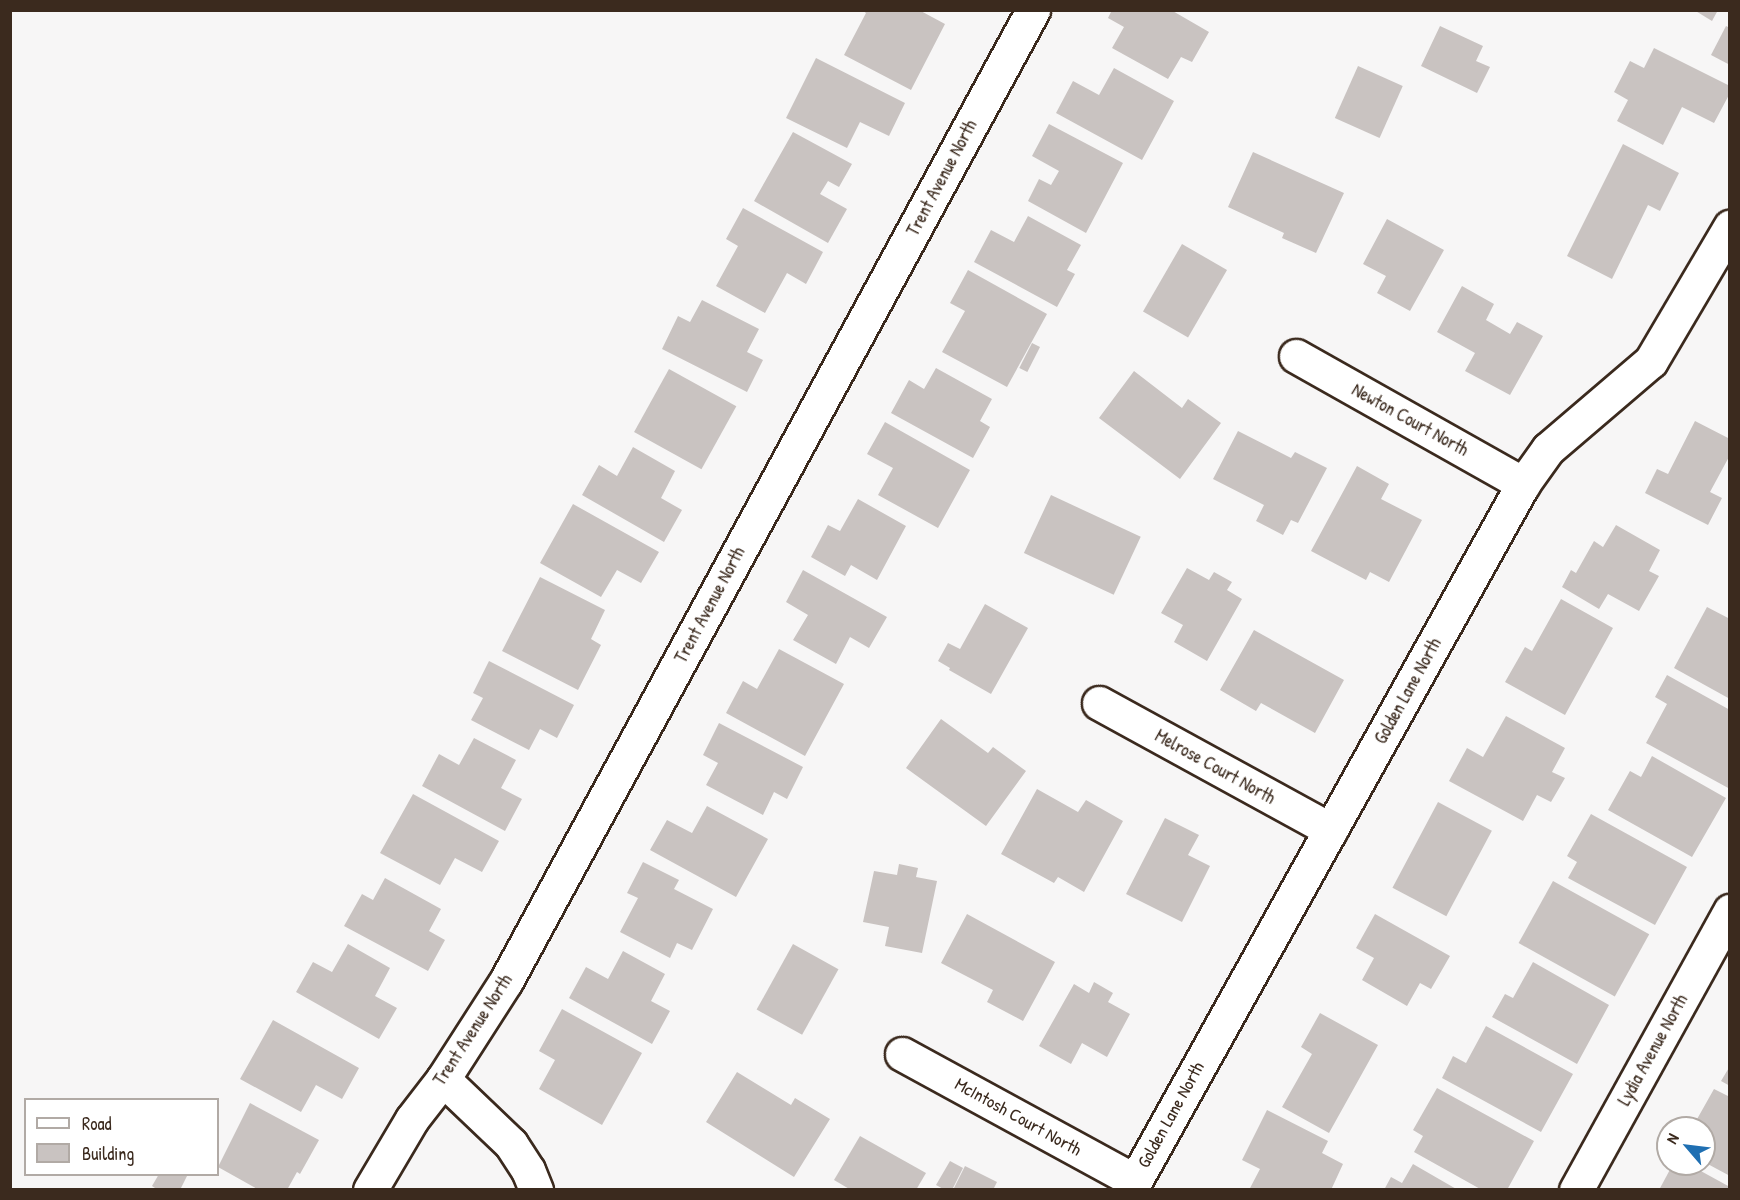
<!DOCTYPE html>
<style>
body{margin:0}
#map{position:relative;width:1740px;height:1200px;overflow:hidden;background:#f7f6f6;font-family:"Patrick Hand",sans-serif}
div>[style]{position:absolute}
.building>*{inset:0;background:#c9c3c1;transform-origin:0 0}
.roads{filter:drop-shadow(2px 0 #3b2a1e) drop-shadow(-2px 0 #3b2a1e) drop-shadow(0 2px #3b2a1e) drop-shadow(0 -2px #3b2a1e)}
.minor>*{height:33px;margin:-16.5px;padding:0 16.5px;transform-origin:16.5px;border-radius:16.5px;background:#fff}
span{translate:-50% -50%;white-space:nowrap;text-align:center;line-height:1.15;-webkit-text-stroke:4.5px #fff;paint-order:stroke}
.street-label{font-size:18px;color:#3b2a1e}
.frame{position:absolute;inset:0;border:12px solid #3b2a1e;pointer-events:none}
.legend{position:absolute;left:24px;top:1098px;width:195px;height:78px;box-sizing:border-box;background:#fff;border:2px solid #b1aaa5;margin:0;padding:8px 10px;list-style:none;font-size:18px;color:#3b2a1e}
.legend li{display:flex;align-items:center;gap:12px;height:30px}
.legend b{width:30px;border:2px solid #b1aaa5}
.north{position:absolute;left:1656px;top:1116px;width:60px;height:60px;box-sizing:border-box;background:#fff;border:2px solid #b1aaa5;border-radius:50%;rotate:298deg;font-size:16px;font-weight:700;line-height:24px;text-align:center;color:#3b2a1e}
.north::after{content:'';display:block;margin:auto;width:21px;height:27px;background:#1f6fb2;clip-path:polygon(50% 0,100% 100%,50% 72%,0 100%)}
</style>
<div id="map">
<div class="building">
<div style="clip-path:polygon(862px 10px,919px 10px,945px 24px,911px 90px,844px 55px,866px 13px)"></div>
<div style="clip-path:polygon(1112px 10px,1171px 10px,1209px 32px,1192px 62px,1181px 57px,1168px 79px,1112px 48px,1124px 27px,1108px 18px)"></div>
<div style="clip-path:polygon(1694px 10px,1718px 10px,1712px 21px)"></div>
<div style="clip-path:polygon(1440px 26px,1483px 46px,1476px 61px,1490px 67px,1477px 93px,1421px 66px)"></div>
<div style="clip-path:polygon(1726px 26px,1730px 28px,1730px 65px,1711px 55px)"></div>
<div style="clip-path:polygon(1654px 48px,1730px 86px,1730px 93px,1714px 123px,1682px 107px,1663px 145px,1617px 121px,1628px 100px,1614px 92px,1630px 61px,1644px 68px)"></div>
<div style="clip-path:polygon(816px 58px,905px 103px,889px 136px,860px 122px,847px 148px,786px 118px)"></div>
<div style="left:1358px;top:66px;width:49px;height:57px;rotate:24deg"></div>
<div style="clip-path:polygon(1114px 68px,1174px 101px,1142px 160px,1056px 113px,1073px 81px,1099px 95px)"></div>
<div style="clip-path:polygon(1049px 124px,1123px 163px,1086px 233px,1028px 201px,1039px 179px,1051px 185px,1059px 171px,1032px 156px)"></div>
<div style="clip-path:polygon(793px 132px,852px 164px,839px 187px,828px 181px,820px 194px,847px 209px,828px 243px,754px 201px)"></div>
<div style="clip-path:polygon(1623px 144px,1679px 173px,1660px 211px,1648px 205px,1612px 279px,1567px 256px)"></div>
<div style="clip-path:polygon(1253px 152px,1344px 193px,1316px 253px,1282px 238px,1284px 233px,1228px 207px)"></div>
<div style="clip-path:polygon(743px 208px,823px 252px,806px 284px,787px 273px,765px 313px,716px 286px,738px 246px,726px 239px)"></div>
<div style="clip-path:polygon(1028px 216px,1081px 245px,1067px 270px,1075px 274px,1057px 307px,974px 262px,991px 230px,1014px 242px)"></div>
<div style="clip-path:polygon(1387px 219px,1444px 250px,1410px 311px,1377px 293px,1386px 276px,1363px 264px)"></div>
<div style="left:1182px;top:244px;width:52px;height:78px;rotate:30deg"></div>
<div style="clip-path:polygon(968px 270px,1047px 314px,1007px 387px,942px 352px,965px 311px,950px 303px)"></div>
<div style="clip-path:polygon(1462px 286px,1494px 304px,1486px 320px,1510px 334px,1517px 322px,1543px 336px,1510px 395px,1465px 371px,1475px 353px,1437px 332px)"></div>
<div style="clip-path:polygon(702px 300px,759px 329px,747px 352px,763px 360px,747px 392px,662px 349px,678px 316px,690px 322px)"></div>
<div style="left:1032px;top:343px;width:9px;height:28px;rotate:27deg"></div>
<div style="clip-path:polygon(936px 368px,992px 399px,980px 421px,990px 427px,973px 458px,891px 413px,909px 380px,924px 389px)"></div>
<div style="left:669px;top:369px;width:77px;height:72px;rotate:29deg"></div>
<div style="clip-path:polygon(1134px 371px,1182px 408px,1188px 399px,1221px 423px,1180px 479px,1099px 418px)"></div>
<div style="clip-path:polygon(1695px 421px,1730px 439px,1730px 455px,1710px 492px,1722px 498px,1708px 525px,1645px 493px,1657px 469px,1668px 474px)"></div>
<div style="clip-path:polygon(885px 422px,970px 470px,938px 528px,878px 495px,893px 468px,867px 454px)"></div>
<div style="clip-path:polygon(1238px 431px,1291px 458px,1295px 452px,1327px 468px,1298px 523px,1291px 520px,1283px 535px,1256px 521px,1264px 505px,1213px 479px)"></div>
<div style="clip-path:polygon(633px 447px,675px 471px,661px 498px,682px 510px,664px 542px,582px 495px,599px 465px,617px 476px)"></div>
<div style="clip-path:polygon(1357px 466px,1389px 484px,1381px 499px,1422px 520px,1389px 582px,1370px 572px,1366px 580px,1311px 551px)"></div>
<div style="left:1051px;top:495px;width:99px;height:64px;rotate:25deg"></div>
<div style="clip-path:polygon(858px 499px,906px 526px,877px 580px,851px 565px,845px 576px,811px 557px,828px 525px,840px 531px)"></div>
<div style="clip-path:polygon(573px 504px,659px 552px,641px 583px,617px 570px,601px 597px,540px 563px)"></div>
<div style="clip-path:polygon(1616px 525px,1660px 550px,1649px 571px,1659px 576px,1639px 611px,1608px 594px,1599px 609px,1562px 587px,1571px 570px,1576px 573px,1594px 541px,1603px 547px)"></div>
<div style="clip-path:polygon(1187px 568px,1209px 580px,1214px 572px,1232px 582px,1227px 590px,1242px 599px,1207px 661px,1174px 642px,1183px 625px,1161px 613px)"></div>
<div style="clip-path:polygon(803px 570px,887px 617px,869px 648px,850px 637px,836px 664px,793px 640px,808px 615px,786px 602px)"></div>
<div style="clip-path:polygon(540px 577px,605px 610px,591px 639px,601px 645px,578px 690px,502px 651px)"></div>
<div style="clip-path:polygon(1561px 599px,1613px 628px,1565px 715px,1505px 682px,1525px 647px,1532px 651px)"></div>
<div style="clip-path:polygon(985px 604px,1028px 628px,991px 694px,949px 670px,950px 668px,938px 661px,948px 643px,960px 649px)"></div>
<div style="clip-path:polygon(1707px 607px,1730px 619px,1730px 699px,1674px 668px)"></div>
<div style="clip-path:polygon(1254px 630px,1344px 680px,1315px 733px,1261px 703px,1256px 711px,1220px 690px)"></div>
<div style="clip-path:polygon(779px 649px,844px 684px,805px 756px,726px 713px,743px 681px,757px 689px)"></div>
<div style="clip-path:polygon(489px 661px,574px 705px,557px 738px,540px 729px,529px 750px,471px 720px,483px 698px,473px 693px)"></div>
<div style="clip-path:polygon(1667px 675px,1730px 710px,1730px 789px,1646px 743px,1667px 704px,1655px 697px)"></div>
<div style="clip-path:polygon(1506px 716px,1565px 748px,1552px 772px,1565px 778px,1551px 802px,1537px 795px,1523px 821px,1449px 781px,1467px 748px,1483px 757px)"></div>
<div style="clip-path:polygon(941px 719px,988px 753px,993px 747px,1026px 771px,986px 826px,906px 768px)"></div>
<div style="clip-path:polygon(719px 723px,803px 767px,787px 799px,774px 792px,763px 815px,706px 785px,718px 763px,703px 755px)"></div>
<div style="clip-path:polygon(474px 738px,516px 760px,501px 788px,522px 799px,505px 831px,422px 786px,439px 754px,459px 765px)"></div>
<div style="clip-path:polygon(1652px 756px,1726px 798px,1692px 857px,1608px 810px,1630px 771px,1641px 777px)"></div>
<div style="clip-path:polygon(1037px 789px,1078px 812px,1086px 800px,1123px 821px,1084px 892px,1058px 877px,1054px 883px,1001px 854px)"></div>
<div style="clip-path:polygon(413px 794px,499px 841px,482px 872px,455px 858px,440px 885px,380px 853px)"></div>
<div style="left:1438px;top:802px;width:61px;height:97px;rotate:28deg"></div>
<div style="clip-path:polygon(707px 806px,768px 839px,736px 897px,650px 850px,667px 820px,692px 833px)"></div>
<div style="clip-path:polygon(1591px 814px,1687px 867px,1655px 925px,1568px 878px,1577px 862px,1567px 856px)"></div>
<div style="clip-path:polygon(1165px 818px,1199px 835px,1188px 855px,1210px 866px,1182px 922px,1126px 894px)"></div>
<div style="clip-path:polygon(643px 862px,679px 880px,674px 889px,713px 909px,692px 950px,677px 943px,670px 958px,620px 932px,638px 898px,627px 893px)"></div>
<div style="clip-path:polygon(899px 864px,918px 868px,916px 877px,937px 881px,922px 953px,885px 946px,889px 927px,863px 922px,874px 871px,897px 875px)"></div>
<div style="clip-path:polygon(385px 878px,441px 909px,429px 931px,445px 940px,428px 971px,344px 926px,362px 894px,373px 900px)"></div>
<div style="left:1553px;top:881px;width:110px;height:71px;rotate:29deg"></div>
<div style="clip-path:polygon(967px 914px,1055px 962px,1023px 1021px,987px 1002px,993px 990px,941px 963px)"></div>
<div style="clip-path:polygon(1375px 914px,1450px 956px,1431px 989px,1420px 983px,1407px 1006px,1362px 980px,1374px 958px,1356px 948px)"></div>
<div style="clip-path:polygon(348px 944px,390px 968px,375px 996px,397px 1008px,379px 1039px,296px 992px,313px 962px,332px 972px)"></div>
<div style="left:793px;top:944px;width:52px;height:75px;rotate:29deg"></div>
<div style="clip-path:polygon(623px 951px,665px 974px,651px 1001px,670px 1011px,652px 1044px,569px 998px,586px 967px,608px 979px)"></div>
<div style="clip-path:polygon(1533px 962px,1609px 1005px,1577px 1064px,1492px 1017px,1505px 994px,1513px 998px)"></div>
<div style="clip-path:polygon(1094px 982px,1113px 993px,1108px 1002px,1130px 1014px,1107px 1057px,1082px 1043px,1071px 1064px,1039px 1046px,1074px 984px,1089px 993px)"></div>
<div style="clip-path:polygon(562px 1009px,642px 1053px,602px 1125px,539px 1089px,555px 1060px,539px 1051px)"></div>
<div style="clip-path:polygon(1320px 1013px,1378px 1045px,1329px 1133px,1282px 1107px,1312px 1054px,1301px 1047px)"></div>
<div style="clip-path:polygon(273px 1020px,359px 1068px,342px 1099px,316px 1085px,301px 1112px,240px 1079px)"></div>
<div style="clip-path:polygon(1486px 1026px,1573px 1074px,1541px 1132px,1442px 1078px,1453px 1056px,1466px 1063px)"></div>
<div style="clip-path:polygon(1730px 1066px,1730px 1086px,1721px 1081px)"></div>
<div style="clip-path:polygon(737px 1072px,791px 1105px,795px 1098px,830px 1119px,794px 1177px,706px 1122px)"></div>
<div style="clip-path:polygon(1437px 1088px,1534px 1141px,1507px 1190px,1482px 1190px,1414px 1152px,1423px 1136px,1413px 1130px)"></div>
<div style="clip-path:polygon(1714px 1089px,1730px 1097px,1730px 1176px,1704px 1162px,1704px 1128px,1692px 1128px)"></div>
<div style="clip-path:polygon(250px 1103px,319px 1140px,300px 1174px,297px 1172px,287px 1190px,259px 1190px,218px 1167px)"></div>
<div style="clip-path:polygon(1267px 1110px,1328px 1141px,1322px 1153px,1343px 1164px,1331px 1190px,1249px 1190px,1260px 1169px,1242px 1160px)"></div>
<div style="clip-path:polygon(860px 1136px,926px 1173px,916px 1190px,851px 1190px,834px 1180px)"></div>
<div style="clip-path:polygon(950px 1161px,963px 1168px,952px 1190px,945px 1190px,936px 1185px)"></div>
<div style="clip-path:polygon(1413px 1164px,1458px 1190px,1384px 1190px,1391px 1177px,1402px 1183px)"></div>
<div style="clip-path:polygon(1673px 1164px,1688px 1164px,1730px 1187px,1730px 1190px,1659px 1190px)"></div>
<div style="clip-path:polygon(965px 1166px,997px 1182px,993px 1190px,953px 1190px)"></div>
<div style="clip-path:polygon(159px 1174px,188px 1174px,180px 1190px,158px 1190px,152px 1186px)"></div>
</div>
<div class="roads">
<div class="minor">
<div style="left:1296px;top:356px;width:261px;rotate:29.4deg"></div>
<div style="left:1099px;top:703px;width:264px;rotate:28.7deg"></div>
<div style="left:902px;top:1054px;width:265px;rotate:28.6deg"></div>
<div style="left:443px;top:1079px;width:94px;rotate:43.7deg"></div>
<div style="left:511px;top:1144px;width:31px;rotate:57deg"></div>
<div style="left:528px;top:1170px;width:22px;rotate:68deg"></div>
<div style="left:370px;top:1190px;width:82px;rotate:-59.4deg"></div>
<div style="left:412px;top:1119px;width:51px;rotate:-52.2deg"></div>
<div style="left:443px;top:1079px;width:117px;rotate:-57.3deg"></div>
<div style="left:506px;top:981px;width:1105px;rotate:-61.51deg"></div>
<div style="left:1130px;top:1190px;width:808px;rotate:-60.9deg"></div>
<div style="left:1523px;top:484px;width:43px;rotate:-54.5deg"></div>
<div style="left:1548px;top:449px;width:135px;rotate:-40.5deg"></div>
<div style="left:1651px;top:361px;width:156px;rotate:-59.5deg"></div>
<div style="left:1576px;top:1190px;width:319px;rotate:-61.1deg"></div>
</div>
</div>
<div class="street-label">
<span style="left:942px;top:178px;rotate:-62deg">Trent Avenue North</span>
<span style="left:1410px;top:420px;rotate:29deg">Newton Court North</span>
<span style="left:710px;top:605px;rotate:-62deg">Trent Avenue North</span>
<span style="left:1408px;top:691px;rotate:-61deg">Golden Lane North</span>
<span style="left:1215px;top:767px;rotate:29deg">Melrose Court North</span>
<span style="left:473px;top:1030px;rotate:-57deg">Trent Avenue North</span>
<span style="left:1653px;top:1050px;rotate:-61deg">Lydia Avenue North</span>
<span style="left:1171px;top:1115px;rotate:-61deg">Golden Lane North</span>
<span style="left:1018px;top:1117px;rotate:29deg">McIntosh Court North</span>
</div>
<div class="frame"></div>
<ul class="legend">
<li><b style="height:8px;background:#fff"></b>Road</li>
<li><b style="height:16px;background:#c9c3c1"></b>Building</li>
</ul>
<div class="north">N</div>
</div>
